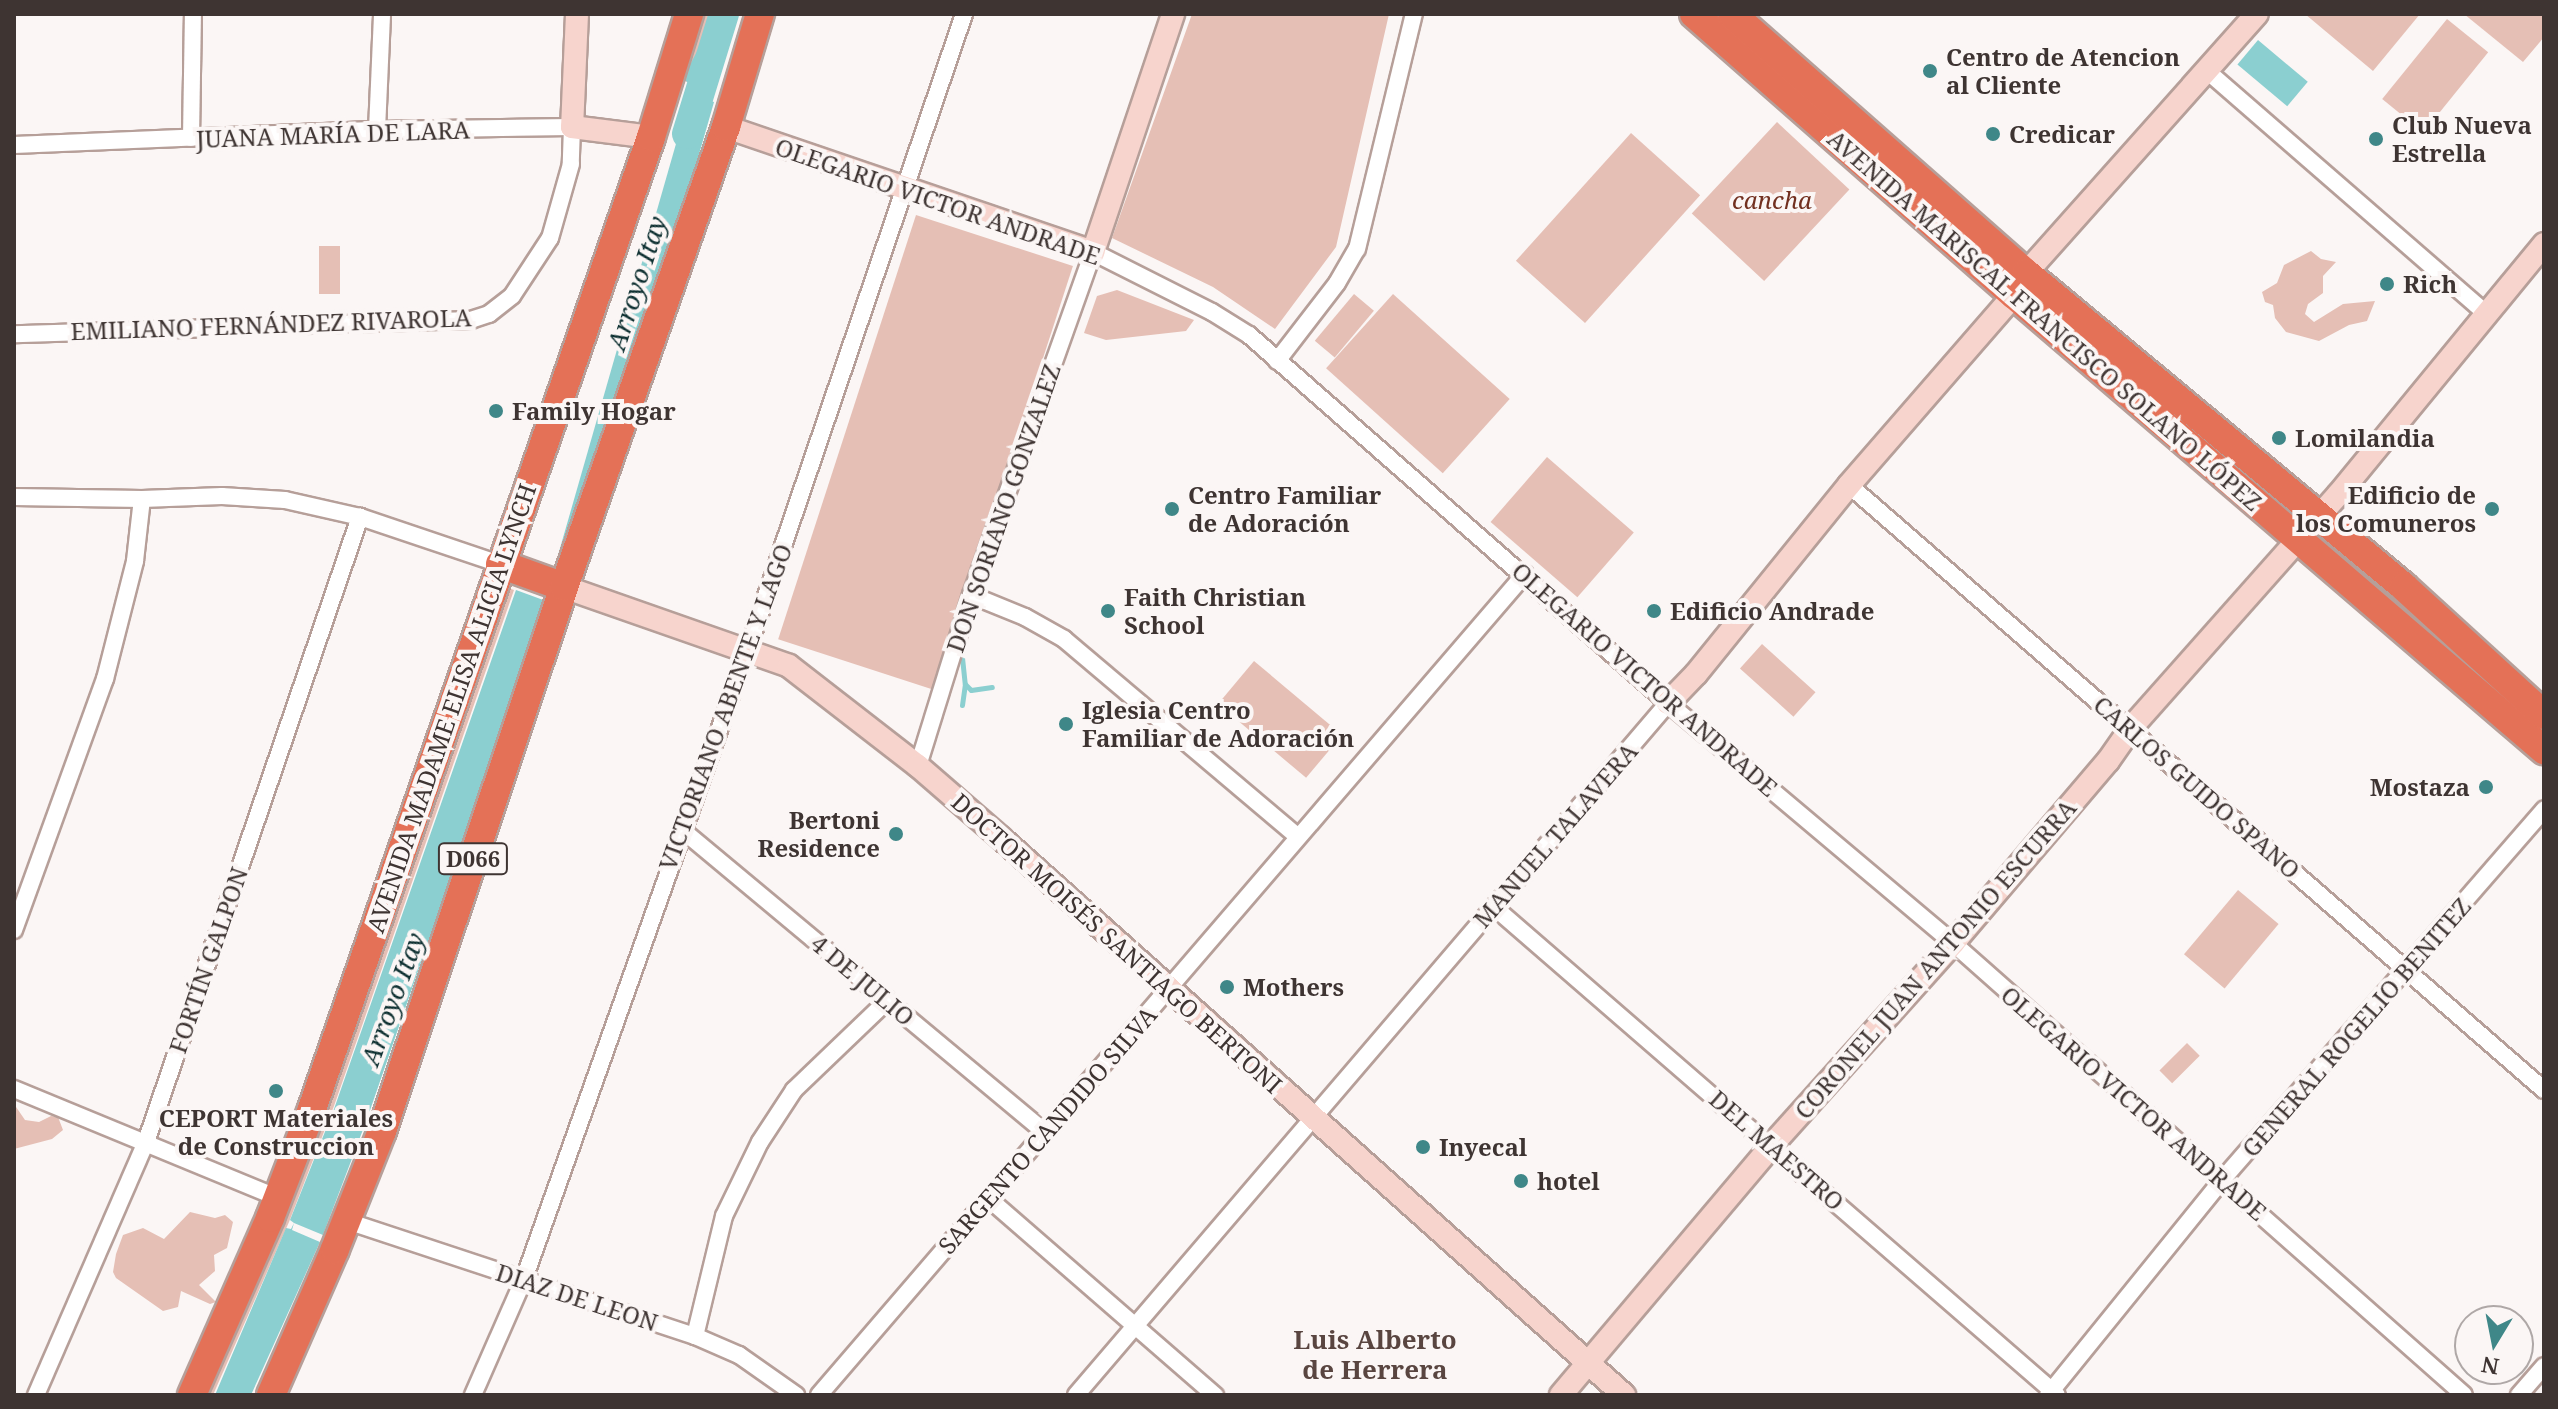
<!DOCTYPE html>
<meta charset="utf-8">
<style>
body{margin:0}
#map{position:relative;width:2558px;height:1409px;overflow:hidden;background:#fbf6f5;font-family:"Noto Serif",serif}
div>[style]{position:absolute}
.green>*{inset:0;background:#e5bfb5;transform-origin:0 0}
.water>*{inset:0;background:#8bcfd0;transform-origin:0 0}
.pier>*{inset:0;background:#fbf6f5}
.stream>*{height:5px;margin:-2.5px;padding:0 2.5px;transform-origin:2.5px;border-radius:2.5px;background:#8bcfd0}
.river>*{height:30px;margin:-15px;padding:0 15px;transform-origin:15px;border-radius:15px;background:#8bcfd0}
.roads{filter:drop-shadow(2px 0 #b69f99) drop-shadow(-2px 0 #b69f99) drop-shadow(0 2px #b69f99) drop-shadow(0 -2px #b69f99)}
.street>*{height:16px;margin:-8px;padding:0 8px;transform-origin:8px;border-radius:8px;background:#fff}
.secondary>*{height:22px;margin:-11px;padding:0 11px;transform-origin:11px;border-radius:11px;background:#f7d4cd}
.highway>*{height:28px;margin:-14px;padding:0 14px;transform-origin:14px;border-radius:14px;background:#e47157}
.dots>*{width:22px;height:22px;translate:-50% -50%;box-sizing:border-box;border:4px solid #fbf6f5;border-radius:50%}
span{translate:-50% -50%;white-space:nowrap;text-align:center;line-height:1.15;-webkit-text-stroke:8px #fbf6f5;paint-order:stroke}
.shield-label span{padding:2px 6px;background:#fbf6f5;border:2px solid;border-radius:6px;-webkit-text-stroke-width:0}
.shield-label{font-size:22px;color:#3e3432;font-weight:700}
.poi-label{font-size:24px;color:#3e3432;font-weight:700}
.left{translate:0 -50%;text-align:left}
.right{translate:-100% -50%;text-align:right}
.street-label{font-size:24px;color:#3e3432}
.park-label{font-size:24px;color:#723020;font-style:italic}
.water-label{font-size:26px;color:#0f3132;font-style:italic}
.neighbourhood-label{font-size:26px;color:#594540;font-weight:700}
.frame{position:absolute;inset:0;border:16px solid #3e3432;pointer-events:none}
.north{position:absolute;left:2454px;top:1305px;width:80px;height:80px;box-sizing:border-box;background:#fbf6f5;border:2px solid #afa8a7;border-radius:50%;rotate:190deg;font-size:22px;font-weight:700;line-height:32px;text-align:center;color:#3e3432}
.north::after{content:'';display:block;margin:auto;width:28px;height:36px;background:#3f8788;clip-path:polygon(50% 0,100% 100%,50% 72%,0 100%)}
</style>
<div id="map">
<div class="green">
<div style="clip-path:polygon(700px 14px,715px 14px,691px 83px,681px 80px)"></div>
<div style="clip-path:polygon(1192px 14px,1389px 14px,1336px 247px,1275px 329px,1213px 287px,1112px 238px)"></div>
<div style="clip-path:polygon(2305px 14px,2420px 14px,2373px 71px)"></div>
<div style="clip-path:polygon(2464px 14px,2542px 14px,2544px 37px,2523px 62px)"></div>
<div style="left:2447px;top:19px;width:53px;height:103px;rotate:39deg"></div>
<div style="left:1777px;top:122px;width:99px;height:125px;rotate:43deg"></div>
<div style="left:1631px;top:133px;width:93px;height:172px;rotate:42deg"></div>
<div style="left:916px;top:215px;width:165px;height:446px;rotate:18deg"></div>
<div style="left:319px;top:246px;width:21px;height:48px"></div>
<div style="clip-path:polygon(2311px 251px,2321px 259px,2336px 262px,2323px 276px,2323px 293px,2308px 304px,2305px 314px,2314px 322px,2343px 304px,2375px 301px,2367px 321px,2349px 325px,2319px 341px,2286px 332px,2275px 318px,2273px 305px,2265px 302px,2262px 292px,2277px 283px,2284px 265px)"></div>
<div style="clip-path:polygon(1117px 290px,1194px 320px,1186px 331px,1106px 340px,1084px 333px,1097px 296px)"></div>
<div style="left:1354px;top:294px;width:26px;height:61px;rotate:40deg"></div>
<div style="left:1393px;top:294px;width:157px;height:100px;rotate:42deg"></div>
<div style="left:1547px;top:457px;width:115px;height:86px;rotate:41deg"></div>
<div style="clip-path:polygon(505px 587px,514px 590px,334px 1106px,289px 1222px,213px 1395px,201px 1395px)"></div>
<div style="left:1762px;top:644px;width:72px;height:33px;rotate:42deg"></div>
<div style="left:1254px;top:661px;width:115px;height:56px;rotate:40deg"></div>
<div style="left:2238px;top:890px;width:53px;height:84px;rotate:40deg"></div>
<div style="left:2187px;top:1043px;width:18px;height:39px;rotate:45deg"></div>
<div style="clip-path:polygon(14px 1104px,25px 1120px,39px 1122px,51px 1116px,58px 1117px,63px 1130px,52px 1139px,14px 1149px)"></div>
<div style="clip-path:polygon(190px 1212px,215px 1218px,225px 1215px,233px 1222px,227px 1248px,214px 1255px,215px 1271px,199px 1285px,216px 1302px,210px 1304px,181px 1291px,178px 1307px,163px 1311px,116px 1278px,113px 1272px,116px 1254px,123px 1235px,143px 1228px,164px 1239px)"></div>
</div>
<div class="water">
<div style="left:717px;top:14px;width:24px;height:74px;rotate:28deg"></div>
<div style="left:2258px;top:40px;width:65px;height:32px;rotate:40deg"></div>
<div style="left:690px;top:95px;width:25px;height:482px;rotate:16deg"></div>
<div style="clip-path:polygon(516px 590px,546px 601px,367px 1119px,323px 1235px,294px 1223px,292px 1230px,320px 1242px,251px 1395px,215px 1395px,286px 1228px,291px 1229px,294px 1223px,290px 1220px,334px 1109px)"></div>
</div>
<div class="pier">
<div style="clip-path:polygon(712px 14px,745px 14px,735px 50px,704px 39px)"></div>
</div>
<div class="stream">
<div style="left:961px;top:648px;width:36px;rotate:84deg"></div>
<div style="left:965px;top:684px;width:8px;rotate:45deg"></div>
<div style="left:971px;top:690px;width:21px;rotate:-8deg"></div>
<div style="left:962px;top:705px;width:21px;rotate:-82deg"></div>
</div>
<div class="river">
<div style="left:687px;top:134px;width:126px;rotate:-72.9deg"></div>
</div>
<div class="roads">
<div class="street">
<div style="left:2206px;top:70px;width:371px;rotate:41deg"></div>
<div style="left:377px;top:130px;width:116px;rotate:-87.5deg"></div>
<div style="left:191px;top:138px;width:124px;rotate:-89.1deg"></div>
<div style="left:14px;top:145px;width:363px;rotate:-2.4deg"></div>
<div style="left:377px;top:130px;width:195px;rotate:-0.9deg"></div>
<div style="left:572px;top:127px;width:37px;rotate:92deg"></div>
<div style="left:571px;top:164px;width:77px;rotate:105.8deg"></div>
<div style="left:550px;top:238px;width:69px;rotate:123.2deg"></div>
<div style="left:512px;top:296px;width:29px;rotate:142deg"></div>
<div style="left:489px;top:314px;width:19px;rotate:162deg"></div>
<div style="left:471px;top:320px;width:457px;rotate:178.2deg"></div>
<div style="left:1277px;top:361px;width:98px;rotate:-52.4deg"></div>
<div style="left:1337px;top:283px;width:39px;rotate:-60deg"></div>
<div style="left:1357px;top:249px;width:242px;rotate:-76.4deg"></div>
<div style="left:1849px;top:485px;width:921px;rotate:41.04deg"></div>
<div style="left:14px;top:497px;width:128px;rotate:0.9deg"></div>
<div style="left:142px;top:499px;width:80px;rotate:-2.1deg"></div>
<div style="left:222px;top:496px;width:63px;rotate:3.6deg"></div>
<div style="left:285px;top:500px;width:77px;rotate:12.8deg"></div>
<div style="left:360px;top:517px;width:148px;rotate:18.6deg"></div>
<div style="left:971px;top:595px;width:58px;rotate:22.2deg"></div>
<div style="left:1025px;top:617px;width:45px;rotate:29.4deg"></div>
<div style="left:1064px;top:639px;width:305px;rotate:40.2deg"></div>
<div style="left:918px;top:766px;width:179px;rotate:-72.8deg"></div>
<div style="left:971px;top:595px;width:364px;rotate:-70.4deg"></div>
<div style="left:1093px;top:252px;width:133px;rotate:26.8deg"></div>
<div style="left:1212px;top:312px;width:44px;rotate:31.9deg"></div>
<div style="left:1249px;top:335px;width:558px;rotate:41.29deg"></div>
<div style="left:1668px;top:703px;width:373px;rotate:40.1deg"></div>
<div style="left:1953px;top:943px;width:682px;rotate:41.49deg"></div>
<div style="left:681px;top:829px;width:472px;rotate:39.8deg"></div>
<div style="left:1494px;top:907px;width:745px;rotate:40.92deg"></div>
<div style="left:14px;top:930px;width:267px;rotate:-70.1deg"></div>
<div style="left:105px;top:679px;width:122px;rotate:-75.7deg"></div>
<div style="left:135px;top:561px;width:62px;rotate:-83.6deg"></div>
<div style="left:14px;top:1089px;width:287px;rotate:22.4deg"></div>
<div style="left:988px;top:1198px;width:301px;rotate:41deg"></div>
<div style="left:347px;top:1221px;width:367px;rotate:18.3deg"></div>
<div style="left:695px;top:1336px;width:48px;rotate:23.4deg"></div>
<div style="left:739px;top:1355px;width:70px;rotate:35.1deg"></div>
<div style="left:695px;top:1336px;width:123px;rotate:-76.4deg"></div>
<div style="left:724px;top:1216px;width:82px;rotate:-64.1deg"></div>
<div style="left:760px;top:1142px;width:62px;rotate:-56.8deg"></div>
<div style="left:794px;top:1090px;width:130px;rotate:-43.8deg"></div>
<div style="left:36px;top:1395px;width:276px;rotate:-66.5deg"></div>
<div style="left:146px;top:1142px;width:661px;rotate:-71.1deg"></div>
<div style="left:473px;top:1395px;width:127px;rotate:-66.3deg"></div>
<div style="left:524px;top:1279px;width:669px;rotate:-70.43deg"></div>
<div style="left:748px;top:649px;width:671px;rotate:-71.21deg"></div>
<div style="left:819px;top:1395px;width:1083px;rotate:-49.31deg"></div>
<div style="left:1076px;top:1395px;width:911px;rotate:-49.45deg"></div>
<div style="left:2048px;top:1395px;width:277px;rotate:-51deg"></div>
<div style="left:2222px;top:1180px;width:491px;rotate:-49deg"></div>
<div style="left:2519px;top:1395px;width:38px;rotate:-49deg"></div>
</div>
<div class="secondary">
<div style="left:577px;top:14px;width:113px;rotate:92.5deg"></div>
<div style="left:572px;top:127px;width:80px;rotate:7.2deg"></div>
<div style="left:726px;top:127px;width:388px;rotate:18.8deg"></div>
<div style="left:1093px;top:252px;width:251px;rotate:-71.4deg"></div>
<div style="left:564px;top:587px;width:238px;rotate:19.3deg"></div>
<div style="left:789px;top:666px;width:163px;rotate:37.8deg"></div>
<div style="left:918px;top:766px;width:110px;rotate:40.9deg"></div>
<div style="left:1001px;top:838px;width:836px;rotate:41.8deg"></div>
<div style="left:1668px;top:703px;width:40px;rotate:-46deg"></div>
<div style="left:1696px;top:674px;width:243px;rotate:-51deg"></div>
<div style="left:1849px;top:485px;width:273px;rotate:-49deg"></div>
<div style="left:2028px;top:279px;width:6px;rotate:-108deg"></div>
<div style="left:2026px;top:273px;width:347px;rotate:-48.3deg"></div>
<div style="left:1561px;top:1395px;width:327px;rotate:-49.8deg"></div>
<div style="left:1772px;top:1145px;width:271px;rotate:-48.1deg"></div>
<div style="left:1953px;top:943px;width:239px;rotate:-49.6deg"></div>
<div style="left:2108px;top:761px;width:39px;rotate:-55deg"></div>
<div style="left:2130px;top:729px;width:313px;rotate:-48.4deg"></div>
<div style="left:2338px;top:495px;width:325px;rotate:-50.6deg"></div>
</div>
<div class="highway">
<div style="left:1694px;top:14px;width:426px;rotate:41.3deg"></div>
<div style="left:2014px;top:295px;width:699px;rotate:40.65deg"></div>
<div style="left:1732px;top:14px;width:392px;rotate:41.4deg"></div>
<div style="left:2026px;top:273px;width:491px;rotate:39.7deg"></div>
<div style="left:2404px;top:587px;width:190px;rotate:42.4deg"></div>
<div style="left:500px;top:564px;width:68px;rotate:19.8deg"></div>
<div style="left:192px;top:1395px;width:193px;rotate:-66.2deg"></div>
<div style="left:270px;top:1218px;width:117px;rotate:-68.9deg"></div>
<div style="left:312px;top:1109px;width:1029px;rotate:-70.77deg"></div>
<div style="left:651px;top:137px;width:129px;rotate:-72.8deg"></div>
<div style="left:271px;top:1395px;width:159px;rotate:-66.3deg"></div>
<div style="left:335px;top:1249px;width:127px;rotate:-68.3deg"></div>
<div style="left:382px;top:1131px;width:574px;rotate:-71.5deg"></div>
<div style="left:564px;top:587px;width:488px;rotate:-70.6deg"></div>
<div style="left:726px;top:127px;width:118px;rotate:-73.3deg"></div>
</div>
</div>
<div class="dots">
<div style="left:1930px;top:71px;background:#3f8788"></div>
<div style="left:1993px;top:134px;background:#3f8788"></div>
<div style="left:2376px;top:139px;background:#3f8788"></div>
<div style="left:2387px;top:284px;background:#3f8788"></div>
<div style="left:496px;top:411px;background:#3f8788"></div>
<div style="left:2279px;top:438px;background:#3f8788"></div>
<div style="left:1172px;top:509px;background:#3f8788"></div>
<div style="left:2492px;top:509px;background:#3f8788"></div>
<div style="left:1108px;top:611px;background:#3f8788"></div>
<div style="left:1654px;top:611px;background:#3f8788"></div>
<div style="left:1066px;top:724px;background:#3f8788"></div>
<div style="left:2486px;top:787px;background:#3f8788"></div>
<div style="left:896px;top:834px;background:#3f8788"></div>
<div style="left:1227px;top:987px;background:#3f8788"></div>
<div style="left:276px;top:1091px;background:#3f8788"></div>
<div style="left:1423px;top:1147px;background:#3f8788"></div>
<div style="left:1521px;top:1181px;background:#3f8788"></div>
</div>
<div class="shield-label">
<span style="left:473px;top:859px">D066</span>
</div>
<div class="poi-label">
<span class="left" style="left:1946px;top:71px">Centro de Atencion<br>al Cliente</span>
<span class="left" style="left:2392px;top:139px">Club Nueva<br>Estrella</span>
<span class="left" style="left:2009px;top:134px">Credicar</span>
<span class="left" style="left:2403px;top:284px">Rich</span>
<span class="left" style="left:512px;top:411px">Family Hogar</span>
<span class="left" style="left:2295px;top:438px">Lomilandia</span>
<span class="left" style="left:1188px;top:509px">Centro Familiar<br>de Adoración</span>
<span class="right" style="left:2476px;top:509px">Edificio de<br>los Comuneros</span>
<span class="left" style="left:1124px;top:611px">Faith Christian<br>School</span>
<span class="left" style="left:1670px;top:611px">Edificio Andrade</span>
<span class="left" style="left:1082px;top:724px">Iglesia Centro<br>Familiar de Adoración</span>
<span class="right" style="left:2470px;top:787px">Mostaza</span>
<span class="right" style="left:880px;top:834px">Bertoni<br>Residence</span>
<span class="left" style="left:1243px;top:987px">Mothers</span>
<span style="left:276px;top:1132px">CEPORT Materiales<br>de Construccion</span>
<span class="left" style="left:1439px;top:1147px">Inyecal</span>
<span class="left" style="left:1537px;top:1181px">hotel</span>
</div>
<div class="street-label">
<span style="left:333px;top:134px;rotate:-2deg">JUANA MARÍA DE LARA</span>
<span style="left:938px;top:201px;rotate:19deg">OLEGARIO VICTOR ANDRADE</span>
<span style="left:2045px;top:320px;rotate:41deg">AVENIDA MARISCAL FRANCISCO SOLANO LÓPEZ</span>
<span style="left:271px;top:324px;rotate:-2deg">EMILIANO FERNÁNDEZ RIVAROLA</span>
<span style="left:1003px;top:508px;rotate:-71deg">DON SORIANO GONZALEZ</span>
<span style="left:1645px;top:679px;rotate:41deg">OLEGARIO VICTOR ANDRADE</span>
<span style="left:725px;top:707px;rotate:-70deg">VICTORIANO ABENTE Y LAGO</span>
<span style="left:451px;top:708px;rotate:-71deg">AVENIDA MADAME ELISA ALICIA LYNCH</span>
<span style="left:2197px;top:787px;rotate:41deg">CARLOS GUIDO SPANO</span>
<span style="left:1555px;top:835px;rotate:-49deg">MANUEL TALAVERA</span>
<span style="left:1117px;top:943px;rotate:42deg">DOCTOR MOISÉS SANTIAGO BERTONI</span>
<span style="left:1935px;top:959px;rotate:-49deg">CORONEL JUAN ANTONIO ESCURRA</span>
<span style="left:208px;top:960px;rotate:-71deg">FORTÍN GALPON</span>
<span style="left:863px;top:980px;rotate:40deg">4 DE JULIO</span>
<span style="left:2356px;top:1027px;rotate:-49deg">GENERAL ROGELIO BENITEZ</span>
<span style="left:2134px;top:1103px;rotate:41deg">OLEGARIO VICTOR ANDRADE</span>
<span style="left:1047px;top:1130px;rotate:-49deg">SARGENTO CANDIDO SILVA</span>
<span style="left:1777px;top:1150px;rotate:41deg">DEL MAESTRO</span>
<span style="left:577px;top:1297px;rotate:18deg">DIAZ DE LEON</span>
</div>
<div class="park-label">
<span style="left:1772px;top:200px">cancha</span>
</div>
<div class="water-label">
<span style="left:637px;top:283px;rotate:-72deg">Arroyo Itay</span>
<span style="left:393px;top:999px;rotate:-70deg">Arroyo Itay</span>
</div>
<div class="neighbourhood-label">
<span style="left:1375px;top:1355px">Luis Alberto<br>de Herrera</span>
</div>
<div class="frame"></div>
<div class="north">N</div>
</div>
